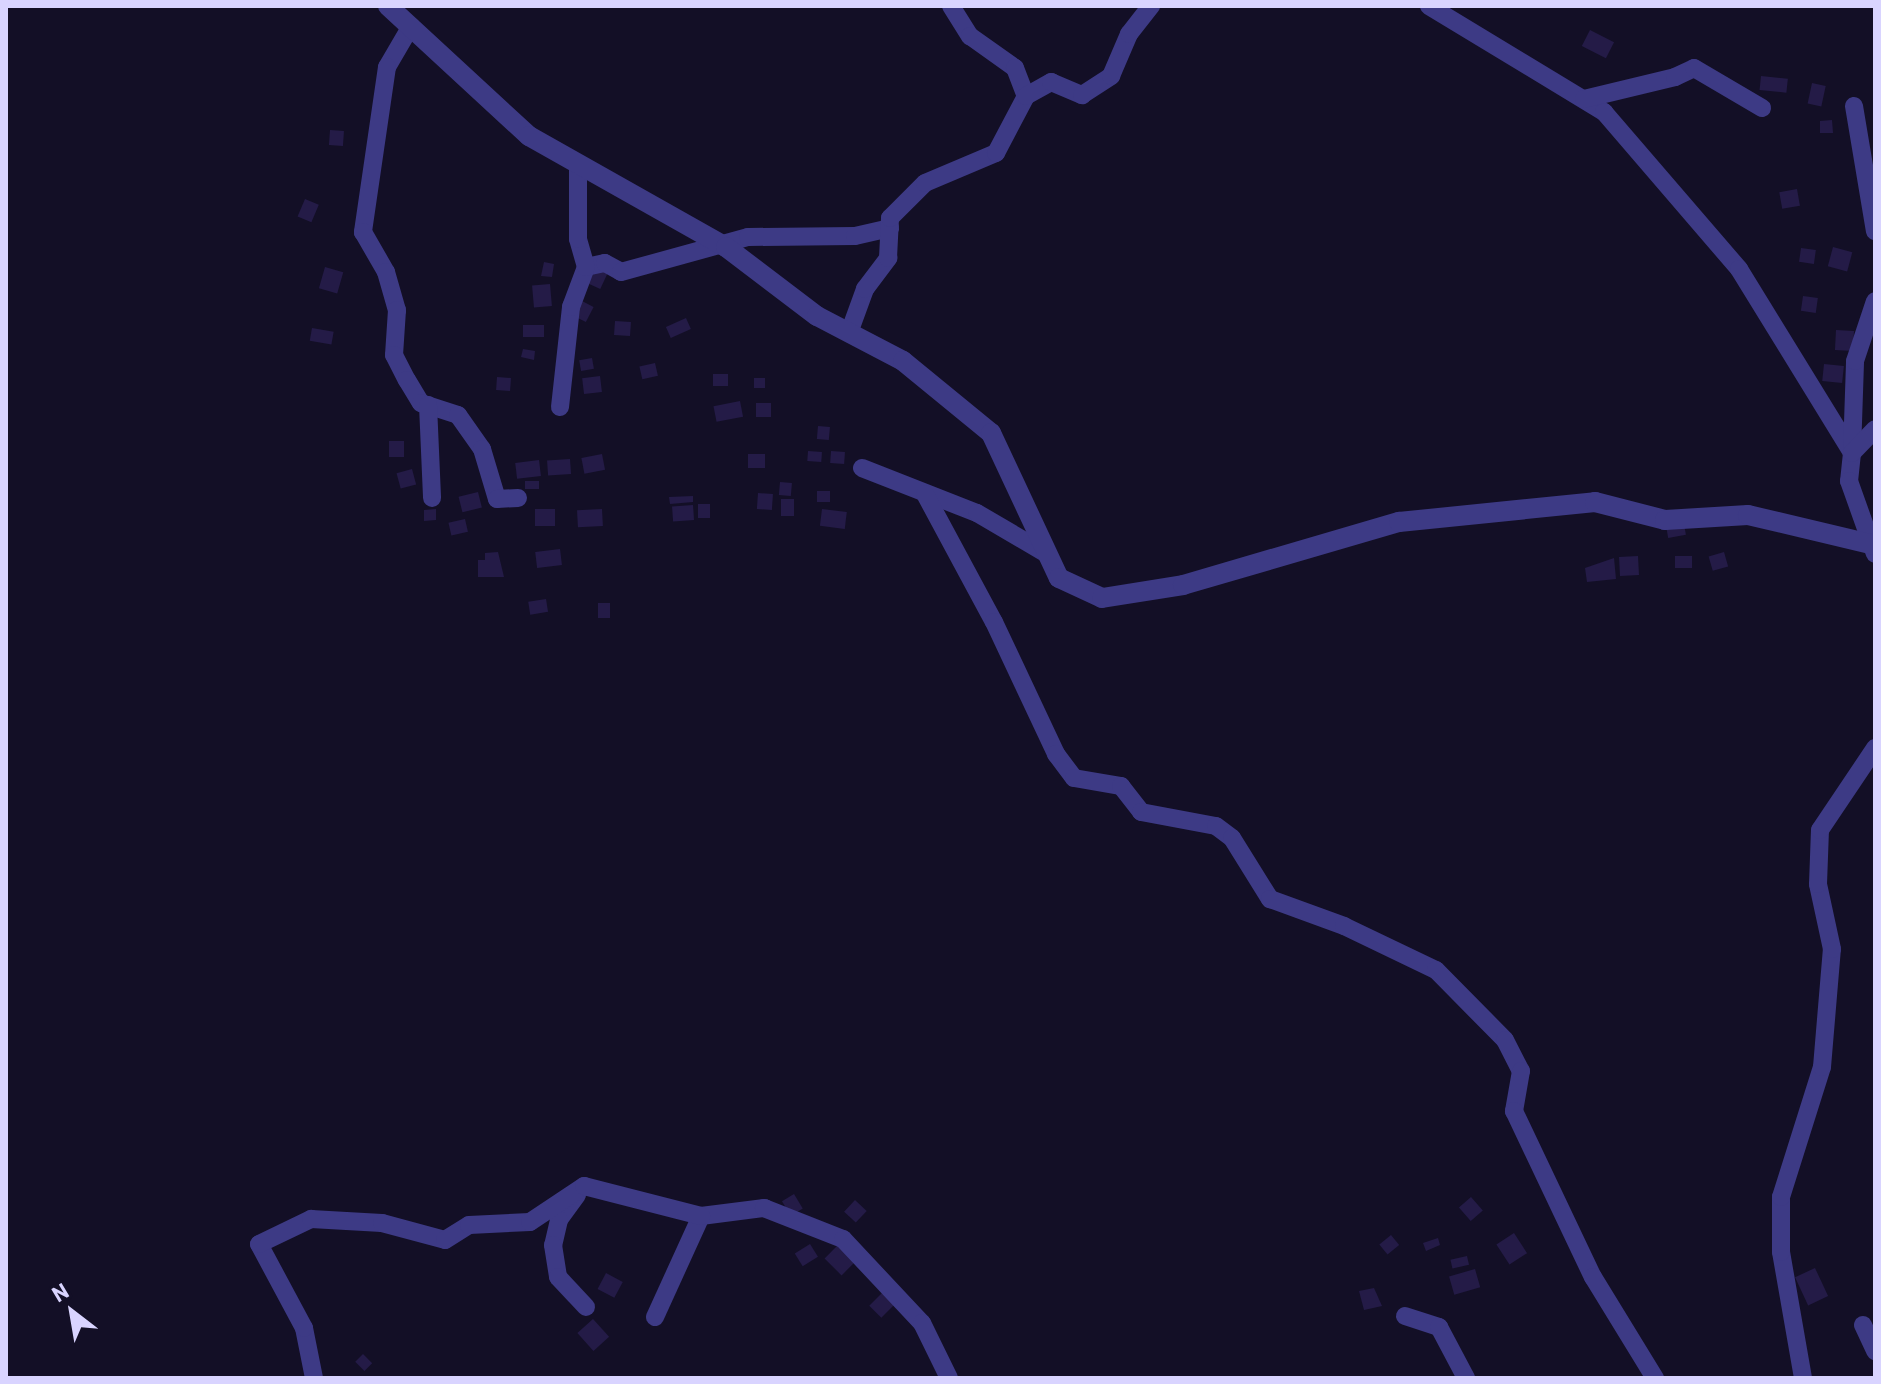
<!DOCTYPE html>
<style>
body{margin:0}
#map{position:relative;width:1881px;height:1384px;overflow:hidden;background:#130f26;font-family:Barlow,sans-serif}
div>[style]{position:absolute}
.building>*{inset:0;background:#241b47;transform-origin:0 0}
.minor>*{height:18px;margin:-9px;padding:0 9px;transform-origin:9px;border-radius:9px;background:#3d3a85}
.tertiary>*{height:20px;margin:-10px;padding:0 10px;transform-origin:10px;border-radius:10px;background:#3d3a85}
span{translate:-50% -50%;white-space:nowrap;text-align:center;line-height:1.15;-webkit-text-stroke:6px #130f26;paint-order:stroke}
.frame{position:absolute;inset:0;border:8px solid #d9d4ff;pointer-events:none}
.north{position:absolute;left:32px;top:1272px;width:80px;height:80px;-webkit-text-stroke:6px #130f26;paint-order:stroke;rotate:329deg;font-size:22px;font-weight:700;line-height:32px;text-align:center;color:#d9d4ff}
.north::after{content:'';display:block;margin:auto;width:28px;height:36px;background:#d9d4ff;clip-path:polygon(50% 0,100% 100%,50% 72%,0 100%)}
</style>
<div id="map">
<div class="building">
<div style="left:1590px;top:30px;width:27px;height:18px;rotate:27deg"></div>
<div style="left:1761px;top:76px;width:27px;height:14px;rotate:6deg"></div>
<div style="left:1812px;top:83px;width:14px;height:21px;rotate:12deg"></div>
<div style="clip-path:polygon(1832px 120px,1833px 133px,1820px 133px,1820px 121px)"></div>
<div style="left:330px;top:130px;width:14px;height:15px;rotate:4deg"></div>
<div style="left:1797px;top:189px;width:17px;height:18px;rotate:80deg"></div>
<div style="left:305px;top:199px;width:15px;height:19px;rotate:23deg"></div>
<div style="left:1833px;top:247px;width:20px;height:20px;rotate:15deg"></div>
<div style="left:1801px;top:248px;width:15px;height:14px;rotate:8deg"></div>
<div style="clip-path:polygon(544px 262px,554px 264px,552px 277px,541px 276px)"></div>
<div style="left:596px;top:265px;width:14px;height:20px;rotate:25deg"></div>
<div style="left:325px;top:267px;width:19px;height:22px;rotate:16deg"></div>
<div style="left:550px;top:284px;width:22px;height:18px;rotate:85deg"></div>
<div style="left:1803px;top:296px;width:15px;height:15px;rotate:8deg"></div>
<div style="left:582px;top:301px;width:13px;height:17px;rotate:27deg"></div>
<div style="left:686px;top:318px;width:12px;height:22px;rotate:66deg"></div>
<div style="left:615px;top:321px;width:16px;height:14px;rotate:4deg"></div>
<div style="left:523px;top:325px;width:21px;height:12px"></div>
<div style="left:312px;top:328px;width:22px;height:13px;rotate:10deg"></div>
<div style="left:1836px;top:330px;width:18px;height:20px;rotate:3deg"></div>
<div style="clip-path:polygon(523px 349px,535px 351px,534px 360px,521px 357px)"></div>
<div style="left:592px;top:358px;width:11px;height:13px;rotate:80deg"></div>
<div style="left:655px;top:363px;width:13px;height:16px;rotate:77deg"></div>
<div style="left:1824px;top:364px;width:20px;height:17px;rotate:6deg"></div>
<div style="left:713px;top:374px;width:15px;height:12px"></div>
<div style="left:600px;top:376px;width:16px;height:18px;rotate:83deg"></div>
<div style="left:497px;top:377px;width:14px;height:13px;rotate:4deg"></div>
<div style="left:754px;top:378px;width:11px;height:10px"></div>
<div style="left:740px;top:401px;width:16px;height:27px;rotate:79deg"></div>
<div style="left:756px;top:403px;width:15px;height:14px"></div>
<div style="left:818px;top:426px;width:12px;height:13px;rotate:5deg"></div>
<div style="left:389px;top:441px;width:15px;height:16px"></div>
<div style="left:808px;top:451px;width:14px;height:10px;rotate:4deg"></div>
<div style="left:831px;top:451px;width:14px;height:12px;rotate:4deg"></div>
<div style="left:602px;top:454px;width:16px;height:21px;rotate:79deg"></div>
<div style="left:748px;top:454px;width:17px;height:14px"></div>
<div style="left:570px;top:459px;width:15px;height:23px;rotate:86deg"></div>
<div style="left:539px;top:460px;width:16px;height:24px;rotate:83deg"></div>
<div style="left:412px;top:469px;width:16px;height:16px;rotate:75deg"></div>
<div style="left:539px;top:481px;width:8px;height:14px;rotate:90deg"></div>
<div style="left:780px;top:482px;width:12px;height:13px;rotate:5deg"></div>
<div style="left:817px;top:491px;width:13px;height:11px"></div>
<div style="left:478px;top:492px;width:16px;height:20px;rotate:76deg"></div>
<div style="left:758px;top:493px;width:15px;height:16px;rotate:4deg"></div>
<div style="clip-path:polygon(693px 496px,693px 502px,670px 504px,669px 497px)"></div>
<div style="left:781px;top:499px;width:13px;height:17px"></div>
<div style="left:710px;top:504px;width:14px;height:12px;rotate:90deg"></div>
<div style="left:693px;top:505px;width:15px;height:21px;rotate:86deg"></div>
<div style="clip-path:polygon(436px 509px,436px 520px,424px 521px,424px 510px)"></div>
<div style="left:555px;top:509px;width:17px;height:20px;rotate:90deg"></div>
<div style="left:602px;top:509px;width:17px;height:25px;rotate:87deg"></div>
<div style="left:822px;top:509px;width:25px;height:17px;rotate:7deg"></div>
<div style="left:465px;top:519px;width:13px;height:17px;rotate:77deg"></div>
<div style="left:1684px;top:524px;width:11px;height:18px;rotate:80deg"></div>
<div style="left:560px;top:549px;width:16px;height:25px;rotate:83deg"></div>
<div style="clip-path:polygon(498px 552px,504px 577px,478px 577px,478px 560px,485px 560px,485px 553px)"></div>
<div style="left:1724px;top:552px;width:15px;height:16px;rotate:74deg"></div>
<div style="left:1638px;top:556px;width:19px;height:19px;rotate:87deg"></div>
<div style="left:1692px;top:556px;width:12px;height:17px;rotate:90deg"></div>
<div style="clip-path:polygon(1614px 558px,1616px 579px,1587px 582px,1585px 568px)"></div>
<div style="left:546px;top:599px;width:13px;height:18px;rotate:81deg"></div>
<div style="left:610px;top:603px;width:15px;height:12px;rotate:90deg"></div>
<div style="left:794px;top:1194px;width:17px;height:14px;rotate:59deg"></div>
<div style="left:1471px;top:1197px;width:18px;height:16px;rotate:49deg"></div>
<div style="left:855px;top:1200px;width:16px;height:16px;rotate:43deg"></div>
<div style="left:1514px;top:1233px;width:24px;height:21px;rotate:57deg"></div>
<div style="left:1391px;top:1235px;width:13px;height:15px;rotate:51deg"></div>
<div style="clip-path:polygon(1438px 1238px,1440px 1245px,1426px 1251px,1423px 1243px)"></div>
<div style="left:810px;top:1244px;width:15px;height:18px;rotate:58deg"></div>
<div style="left:838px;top:1245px;width:24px;height:19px;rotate:45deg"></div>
<div style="left:1467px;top:1256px;width:9px;height:17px;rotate:77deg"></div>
<div style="left:1815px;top:1268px;width:31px;height:22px;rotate:65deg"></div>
<div style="left:1475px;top:1269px;width:19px;height:27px;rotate:74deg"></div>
<div style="left:606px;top:1273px;width:19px;height:18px;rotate:28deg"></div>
<div style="clip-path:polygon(1374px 1288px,1382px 1306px,1364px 1310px,1359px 1291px)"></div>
<div style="left:882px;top:1293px;width:17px;height:18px;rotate:45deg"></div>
<div style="left:593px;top:1319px;width:24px;height:21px;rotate:48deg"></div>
<div style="left:363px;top:1354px;width:13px;height:11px;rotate:45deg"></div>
</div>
<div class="minor">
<div style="left:951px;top:6px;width:36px;rotate:58deg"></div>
<div style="left:970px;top:36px;width:55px;rotate:35.4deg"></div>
<div style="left:1015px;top:68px;width:30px;rotate:69deg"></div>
<div style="left:1429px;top:6px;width:205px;rotate:31.2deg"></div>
<div style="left:1604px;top:112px;width:207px;rotate:49.3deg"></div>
<div style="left:1739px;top:269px;width:216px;rotate:58.4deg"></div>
<div style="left:1852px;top:453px;width:28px;rotate:96deg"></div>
<div style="left:1849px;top:481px;width:77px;rotate:70.4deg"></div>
<div style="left:411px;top:26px;width:48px;rotate:120.3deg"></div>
<div style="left:387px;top:67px;width:167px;rotate:98.3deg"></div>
<div style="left:363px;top:232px;width:46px;rotate:60.1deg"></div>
<div style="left:386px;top:272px;width:40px;rotate:74deg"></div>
<div style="left:397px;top:310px;width:45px;rotate:93.8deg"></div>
<div style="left:394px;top:355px;width:28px;rotate:63deg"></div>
<div style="left:407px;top:380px;width:27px;rotate:59deg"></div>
<div style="left:421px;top:403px;width:39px;rotate:18deg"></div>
<div style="left:458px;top:415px;width:42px;rotate:54.8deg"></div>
<div style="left:482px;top:449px;width:52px;rotate:73.3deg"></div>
<div style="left:497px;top:499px;width:21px;rotate:-3deg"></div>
<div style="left:1584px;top:99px;width:94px;rotate:-13.6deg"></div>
<div style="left:1675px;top:77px;width:21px;rotate:-25deg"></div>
<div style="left:1694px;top:68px;width:79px;rotate:30.5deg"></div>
<div style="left:1854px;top:106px;width:127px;rotate:80.5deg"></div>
<div style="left:586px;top:267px;width:19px;rotate:-12deg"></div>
<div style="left:605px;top:263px;width:18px;rotate:29deg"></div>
<div style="left:621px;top:272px;width:132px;rotate:-15.4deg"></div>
<div style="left:748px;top:237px;width:107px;rotate:-0.5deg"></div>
<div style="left:855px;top:236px;width:36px;rotate:-13deg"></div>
<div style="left:849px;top:333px;width:47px;rotate:-70deg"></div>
<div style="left:865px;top:289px;width:39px;rotate:-53deg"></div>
<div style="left:888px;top:258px;width:40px;rotate:-87.1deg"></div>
<div style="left:890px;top:218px;width:49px;rotate:-45deg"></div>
<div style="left:925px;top:183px;width:77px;rotate:-22.9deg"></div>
<div style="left:996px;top:153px;width:64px;rotate:-62.2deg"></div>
<div style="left:1026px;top:96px;width:29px;rotate:-29deg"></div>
<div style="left:1051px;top:82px;width:34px;rotate:23deg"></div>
<div style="left:1082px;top:95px;width:35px;rotate:-33deg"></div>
<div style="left:1111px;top:76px;width:46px;rotate:-66.8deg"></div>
<div style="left:1129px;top:34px;width:36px;rotate:-52deg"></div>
<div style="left:428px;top:405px;width:93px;rotate:87.5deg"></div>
<div style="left:560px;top:407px;width:101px;rotate:-83.7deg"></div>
<div style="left:571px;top:307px;width:43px;rotate:-69.4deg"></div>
<div style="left:586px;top:267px;width:29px;rotate:-106deg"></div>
<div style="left:578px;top:239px;width:75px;rotate:-90deg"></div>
<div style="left:1852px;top:453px;width:92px;rotate:-88.1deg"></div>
<div style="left:1855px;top:361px;width:63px;rotate:-71.6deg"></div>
<div style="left:1852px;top:453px;width:33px;rotate:-46deg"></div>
<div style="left:862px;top:468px;width:123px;rotate:21.4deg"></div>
<div style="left:977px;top:513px;width:81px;rotate:30.4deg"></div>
<div style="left:925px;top:494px;width:145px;rotate:61.7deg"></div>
<div style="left:994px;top:622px;width:146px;rotate:64.8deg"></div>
<div style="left:1056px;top:754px;width:30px;rotate:53deg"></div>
<div style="left:1074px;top:778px;width:48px;rotate:9.7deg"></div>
<div style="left:1121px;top:786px;width:33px;rotate:52deg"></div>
<div style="left:1141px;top:812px;width:76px;rotate:10.6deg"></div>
<div style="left:1216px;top:826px;width:20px;rotate:37deg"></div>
<div style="left:1232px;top:838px;width:72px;rotate:58.1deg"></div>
<div style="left:1270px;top:899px;width:79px;rotate:20deg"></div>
<div style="left:1344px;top:926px;width:102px;rotate:25.6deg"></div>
<div style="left:1436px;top:970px;width:98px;rotate:45.4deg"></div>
<div style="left:1505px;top:1040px;width:35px;rotate:63deg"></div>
<div style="left:1521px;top:1071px;width:41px;rotate:99.9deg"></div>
<div style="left:1514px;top:1111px;width:184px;rotate:64.6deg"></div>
<div style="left:1593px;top:1277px;width:119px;rotate:58.5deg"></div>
<div style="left:577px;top:1195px;width:31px;rotate:126deg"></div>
<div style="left:559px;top:1220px;width:26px;rotate:103deg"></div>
<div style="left:553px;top:1245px;width:32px;rotate:81deg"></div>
<div style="left:558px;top:1277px;width:41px;rotate:47deg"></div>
<div style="left:1405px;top:1316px;width:36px;rotate:18deg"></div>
<div style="left:1439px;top:1327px;width:58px;rotate:62.1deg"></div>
<div style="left:655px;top:1317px;width:111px;rotate:-65.5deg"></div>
<div style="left:701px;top:1216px;width:64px;rotate:-7.2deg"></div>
<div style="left:764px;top:1208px;width:85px;rotate:21.4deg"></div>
<div style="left:843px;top:1239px;width:115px;rotate:46.8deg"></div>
<div style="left:922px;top:1323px;width:61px;rotate:63.9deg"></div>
<div style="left:1863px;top:1325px;width:29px;rotate:65deg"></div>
<div style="left:314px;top:1378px;width:51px;rotate:-101.3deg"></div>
<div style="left:304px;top:1328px;width:95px;rotate:-118.2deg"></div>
<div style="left:259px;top:1244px;width:58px;rotate:-25.7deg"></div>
<div style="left:311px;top:1219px;width:71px;rotate:3.2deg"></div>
<div style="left:382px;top:1223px;width:65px;rotate:15.1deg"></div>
<div style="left:445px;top:1240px;width:28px;rotate:-32deg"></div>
<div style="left:469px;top:1225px;width:61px;rotate:-2.8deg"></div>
<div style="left:530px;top:1222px;width:65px;rotate:-33.7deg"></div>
<div style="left:584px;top:1186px;width:121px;rotate:14.4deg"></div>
<div style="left:1803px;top:1378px;width:128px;rotate:-99.9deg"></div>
<div style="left:1781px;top:1252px;width:55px;rotate:-90deg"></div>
<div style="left:1781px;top:1197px;width:136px;rotate:-72.5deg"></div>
<div style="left:1822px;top:1067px;width:118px;rotate:-85.2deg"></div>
<div style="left:1832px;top:949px;width:66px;rotate:-102.2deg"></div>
<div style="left:1818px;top:884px;width:54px;rotate:-87.9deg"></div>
<div style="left:1820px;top:830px;width:99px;rotate:-56.1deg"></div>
</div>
<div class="tertiary">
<div style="left:388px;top:6px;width:192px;rotate:42.7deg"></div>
<div style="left:529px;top:136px;width:226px;rotate:29.4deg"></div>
<div style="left:726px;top:247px;width:114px;rotate:37.2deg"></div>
<div style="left:817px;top:316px;width:97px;rotate:27.6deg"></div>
<div style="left:903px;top:361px;width:114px;rotate:39.3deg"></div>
<div style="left:991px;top:433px;width:160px;rotate:64.9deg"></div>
<div style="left:1059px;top:578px;width:47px;rotate:24.9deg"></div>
<div style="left:1102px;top:598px;width:82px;rotate:-9.1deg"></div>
<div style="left:1183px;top:585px;width:225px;rotate:-16.3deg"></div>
<div style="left:1399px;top:522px;width:197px;rotate:-5.8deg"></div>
<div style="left:1595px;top:502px;width:72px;rotate:14.4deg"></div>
<div style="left:1665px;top:520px;width:83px;rotate:-3.4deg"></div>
<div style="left:1748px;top:515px;width:130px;rotate:13.3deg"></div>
</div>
<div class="frame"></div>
<div class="north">N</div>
</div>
